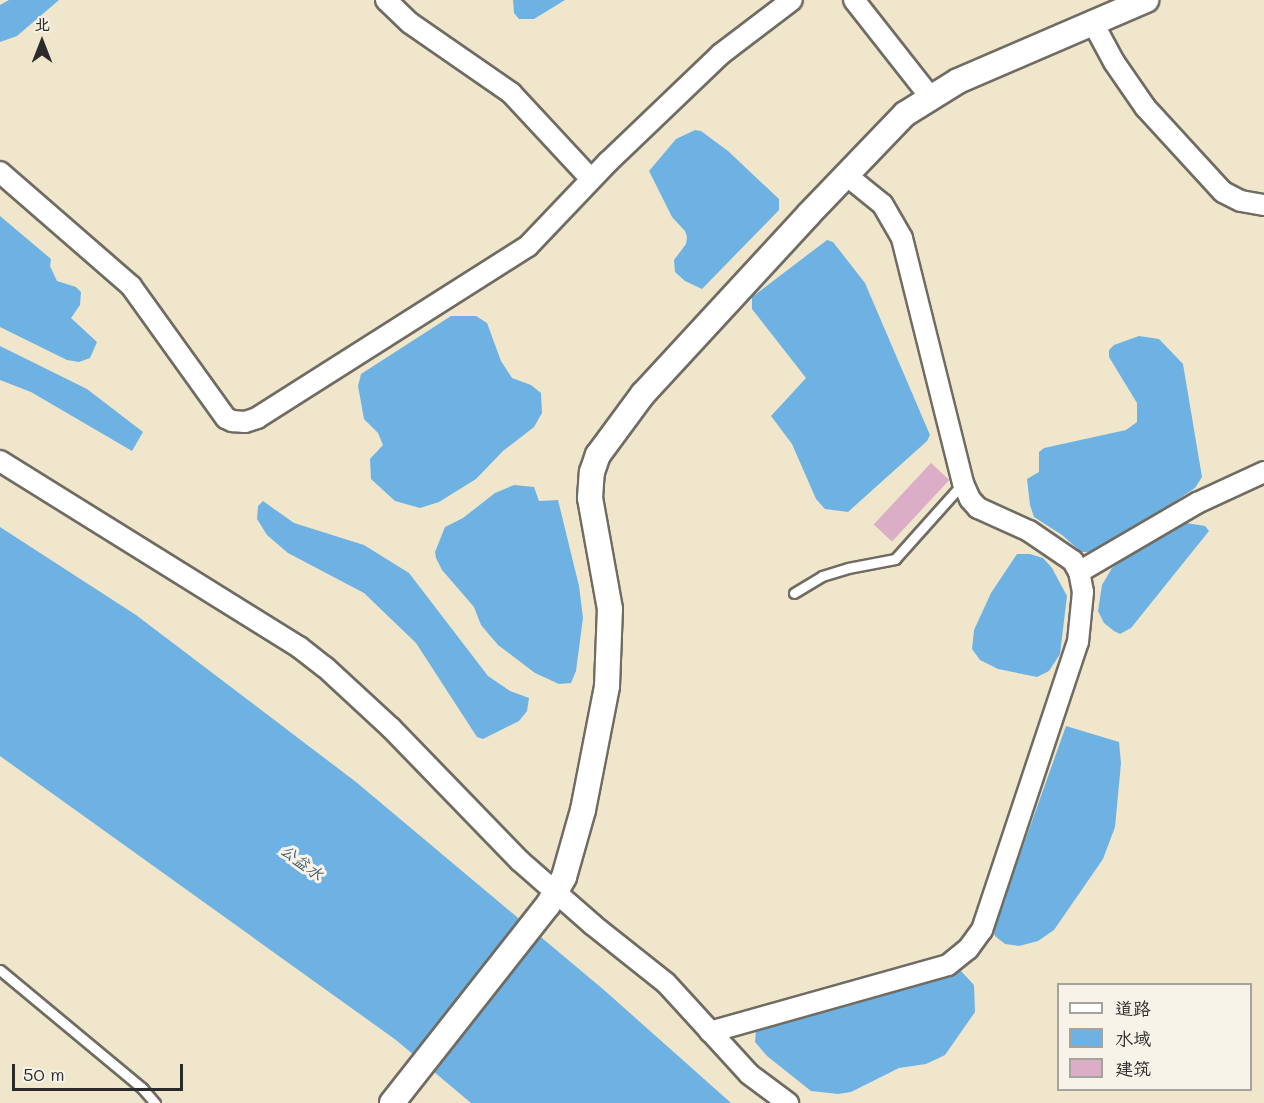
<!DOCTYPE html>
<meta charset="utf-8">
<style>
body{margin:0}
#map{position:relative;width:1264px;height:1103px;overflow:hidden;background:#f0e6cb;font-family:Mali,"LXGW WenKai TC",sans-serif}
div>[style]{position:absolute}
.water>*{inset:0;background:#6eb2e3}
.building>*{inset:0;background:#dcadc6;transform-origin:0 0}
.roads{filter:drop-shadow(2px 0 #706c63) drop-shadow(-2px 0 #706c63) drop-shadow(0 2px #706c63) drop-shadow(0 -2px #706c63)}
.service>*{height:9px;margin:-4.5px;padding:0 4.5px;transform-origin:4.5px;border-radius:4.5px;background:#fff}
.minor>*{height:20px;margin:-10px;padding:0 10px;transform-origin:10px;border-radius:10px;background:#fff}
.tertiary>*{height:24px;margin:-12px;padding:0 12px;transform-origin:12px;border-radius:12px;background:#fff}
span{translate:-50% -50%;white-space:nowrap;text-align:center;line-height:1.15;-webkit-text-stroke:6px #f7f3e8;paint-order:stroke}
.water-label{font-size:16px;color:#425a6b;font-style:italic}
.legend{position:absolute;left:1057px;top:983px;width:195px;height:108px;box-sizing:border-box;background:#f7f3e8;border:2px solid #a5a39c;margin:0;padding:8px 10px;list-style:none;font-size:18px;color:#2b2b2b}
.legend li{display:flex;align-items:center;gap:12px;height:30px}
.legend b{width:30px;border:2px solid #a5a39c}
.north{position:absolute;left:12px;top:12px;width:60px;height:60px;-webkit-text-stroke:4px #f7f3e8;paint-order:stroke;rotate:0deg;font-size:16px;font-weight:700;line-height:24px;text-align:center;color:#2b2b2b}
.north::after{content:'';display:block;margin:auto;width:21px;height:27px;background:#2b2b2b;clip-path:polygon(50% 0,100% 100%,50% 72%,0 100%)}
.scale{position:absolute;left:12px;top:1064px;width:171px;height:27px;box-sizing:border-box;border:3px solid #2b2b2b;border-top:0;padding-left:8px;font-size:18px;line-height:21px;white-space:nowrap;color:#2b2b2b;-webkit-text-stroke:4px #f7f3e8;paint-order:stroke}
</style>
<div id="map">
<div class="water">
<div style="clip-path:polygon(9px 0,59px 0,17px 36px,0 42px,0 5px)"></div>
<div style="clip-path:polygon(513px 0,565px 0,534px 19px,519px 19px,514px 13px)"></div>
<div style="clip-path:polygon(695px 130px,701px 131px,728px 151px,779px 199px,779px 210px,702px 289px,685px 281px,675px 272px,674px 260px,686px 244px,687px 237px,685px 231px,672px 217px,649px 171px,676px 139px)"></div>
<div style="clip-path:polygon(0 216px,51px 259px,50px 266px,57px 281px,76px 287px,81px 292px,80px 305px,71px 318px,97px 342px,90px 358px,79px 362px,67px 360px,0 327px)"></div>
<div style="clip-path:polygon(827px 240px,833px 242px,865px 283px,930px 435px,927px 441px,848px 512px,825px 509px,816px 499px,792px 444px,771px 416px,806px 378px,752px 309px,752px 297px)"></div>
<div style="clip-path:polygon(451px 316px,476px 316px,487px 323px,501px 361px,512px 378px,531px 385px,541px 393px,542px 413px,534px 427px,503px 451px,476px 479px,439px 502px,420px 508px,395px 501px,371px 479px,370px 459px,383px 445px,378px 433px,364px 419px,358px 386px,361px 374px)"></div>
<div style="clip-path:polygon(1139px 336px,1159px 339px,1183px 364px,1202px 477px,1195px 488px,1113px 543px,1094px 552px,1081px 552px,1062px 535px,1034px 517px,1030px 505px,1027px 479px,1039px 472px,1039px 452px,1044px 448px,1126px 430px,1137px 422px,1137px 403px,1109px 357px,1109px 350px,1114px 345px)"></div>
<div style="clip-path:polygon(0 346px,87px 389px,143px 432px,132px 451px,31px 392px,0 380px)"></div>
<div style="clip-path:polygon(514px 485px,534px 487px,539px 501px,558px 500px,579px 586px,583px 618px,576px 671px,571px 683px,559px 684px,535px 673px,498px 645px,481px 625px,474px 607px,442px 570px,436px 558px,435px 552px,445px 527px,463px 518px,495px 493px)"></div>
<div style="clip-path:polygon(263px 501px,294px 523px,364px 545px,409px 573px,488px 676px,510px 691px,529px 698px,527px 711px,519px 721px,483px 739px,477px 737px,416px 643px,364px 593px,288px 553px,267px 535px,257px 519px,258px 506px)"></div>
<div style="clip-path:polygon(1186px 523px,1205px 526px,1209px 531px,1131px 628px,1120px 634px,1114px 631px,1104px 623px,1098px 611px,1102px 585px,1112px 568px,1149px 539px)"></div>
<div style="clip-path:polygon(0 527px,136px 615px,356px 782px,604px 990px,731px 1103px,471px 1103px,396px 1040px,0 756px)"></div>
<div style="clip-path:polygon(1017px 554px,1030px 554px,1043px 558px,1052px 568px,1067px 596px,1060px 654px,1049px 671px,1037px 677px,998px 669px,980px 660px,972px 649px,974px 630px,991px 593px)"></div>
<div style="clip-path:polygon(1066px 726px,1119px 742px,1121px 763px,1115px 827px,1103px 859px,1054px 930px,1038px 941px,1019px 946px,1005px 944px,995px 936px,993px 930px)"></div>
<div style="clip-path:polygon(961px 971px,974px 985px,975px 1012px,945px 1055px,926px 1064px,899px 1068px,851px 1092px,838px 1094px,811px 1091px,767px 1056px,755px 1042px,756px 1029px,761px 1025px)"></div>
</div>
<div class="building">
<div style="left:931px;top:463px;width:25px;height:84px;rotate:43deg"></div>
</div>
<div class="roads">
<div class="service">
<div style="left:794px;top:593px;width:33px;rotate:-31deg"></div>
<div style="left:822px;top:576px;width:27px;rotate:-17deg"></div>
<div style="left:848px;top:568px;width:48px;rotate:-10.8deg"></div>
<div style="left:895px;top:559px;width:102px;rotate:-48.2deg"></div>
<div style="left:0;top:970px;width:185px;rotate:39.7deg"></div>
<div style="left:142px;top:1088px;width:20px;rotate:49deg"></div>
</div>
<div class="minor">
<div style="left:386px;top:0;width:33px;rotate:44deg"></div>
<div style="left:410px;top:23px;width:123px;rotate:34.7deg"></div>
<div style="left:511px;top:93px;width:117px;rotate:47.1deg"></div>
<div style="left:854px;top:0;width:125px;rotate:51.8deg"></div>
<div style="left:1093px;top:23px;width:44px;rotate:61.7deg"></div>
<div style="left:1114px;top:62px;width:55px;rotate:55.4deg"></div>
<div style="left:1145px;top:107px;width:115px;rotate:47.5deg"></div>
<div style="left:1223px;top:192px;width:20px;rotate:27deg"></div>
<div style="left:1241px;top:201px;width:23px;rotate:10deg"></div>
<div style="left:0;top:172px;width:174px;rotate:41deg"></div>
<div style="left:131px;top:286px;width:163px;rotate:54.3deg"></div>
<div style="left:226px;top:418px;width:7px;rotate:27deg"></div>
<div style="left:232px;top:421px;width:13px;rotate:4deg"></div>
<div style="left:245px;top:422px;width:13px;rotate:-18deg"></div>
<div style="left:257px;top:418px;width:321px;rotate:-32.4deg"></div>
<div style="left:528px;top:246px;width:116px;rotate:-46.4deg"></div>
<div style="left:608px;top:162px;width:156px;rotate:-43.7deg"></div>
<div style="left:721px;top:54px;width:89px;rotate:-37.3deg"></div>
<div style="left:0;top:461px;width:352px;rotate:31.9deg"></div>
<div style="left:299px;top:647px;width:33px;rotate:38deg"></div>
<div style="left:325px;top:667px;width:90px;rotate:42.7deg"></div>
<div style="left:391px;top:728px;width:185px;rotate:45.9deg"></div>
<div style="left:520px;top:861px;width:97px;rotate:41.2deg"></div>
<div style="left:593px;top:925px;width:93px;rotate:38.5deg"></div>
<div style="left:666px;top:983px;width:123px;rotate:47.6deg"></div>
<div style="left:749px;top:1074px;width:49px;rotate:36.6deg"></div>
<div style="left:1079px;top:572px;width:137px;rotate:-30.3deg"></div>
<div style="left:1197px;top:503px;width:74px;rotate:-24.8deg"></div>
<div style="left:710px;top:1032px;width:247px;rotate:-15.7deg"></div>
<div style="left:948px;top:965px;width:26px;rotate:-39deg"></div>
<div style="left:968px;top:949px;width:24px;rotate:-54deg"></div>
<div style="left:982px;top:930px;width:304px;rotate:-71.6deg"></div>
<div style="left:1078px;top:642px;width:50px;rotate:-84.3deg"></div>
<div style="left:1083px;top:592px;width:20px;rotate:-101deg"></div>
<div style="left:1079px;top:572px;width:13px;rotate:-119deg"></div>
<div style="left:1073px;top:561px;width:53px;rotate:-145.7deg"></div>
<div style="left:1029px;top:531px;width:56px;rotate:-155.7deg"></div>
<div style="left:978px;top:508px;width:12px;rotate:-132deg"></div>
<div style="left:970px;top:499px;width:17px;rotate:-114deg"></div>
<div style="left:963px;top:483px;width:252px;rotate:-104deg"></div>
<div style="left:902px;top:238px;width:39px;rotate:-120deg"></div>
<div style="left:882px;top:204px;width:46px;rotate:-141.1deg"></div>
</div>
<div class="tertiary">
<div style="left:392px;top:1103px;width:252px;rotate:-51.8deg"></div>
<div style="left:548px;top:905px;width:32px;rotate:-60deg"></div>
<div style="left:564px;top:877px;width:70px;rotate:-74.2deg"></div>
<div style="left:583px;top:810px;width:126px;rotate:-79deg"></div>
<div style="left:607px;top:686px;width:77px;rotate:-87.8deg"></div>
<div style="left:610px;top:609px;width:113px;rotate:-100.2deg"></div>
<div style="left:590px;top:498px;width:26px;rotate:-86deg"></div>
<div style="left:592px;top:472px;width:18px;rotate:-71deg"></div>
<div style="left:598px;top:455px;width:76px;rotate:-53.6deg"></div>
<div style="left:643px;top:394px;width:243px;rotate:-47.3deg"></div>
<div style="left:808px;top:215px;width:140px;rotate:-46.2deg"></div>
<div style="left:905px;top:114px;width:62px;rotate:-31.9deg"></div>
<div style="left:958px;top:81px;width:205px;rotate:-23.3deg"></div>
</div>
</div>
<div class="water-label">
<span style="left:302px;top:862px;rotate:37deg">公益水</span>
</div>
<ul class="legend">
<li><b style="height:8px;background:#fff"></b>道路</li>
<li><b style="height:16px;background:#6eb2e3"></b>水域</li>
<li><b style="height:16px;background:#dcadc6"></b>建筑</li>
</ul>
<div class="north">北</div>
<div class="scale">50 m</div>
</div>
